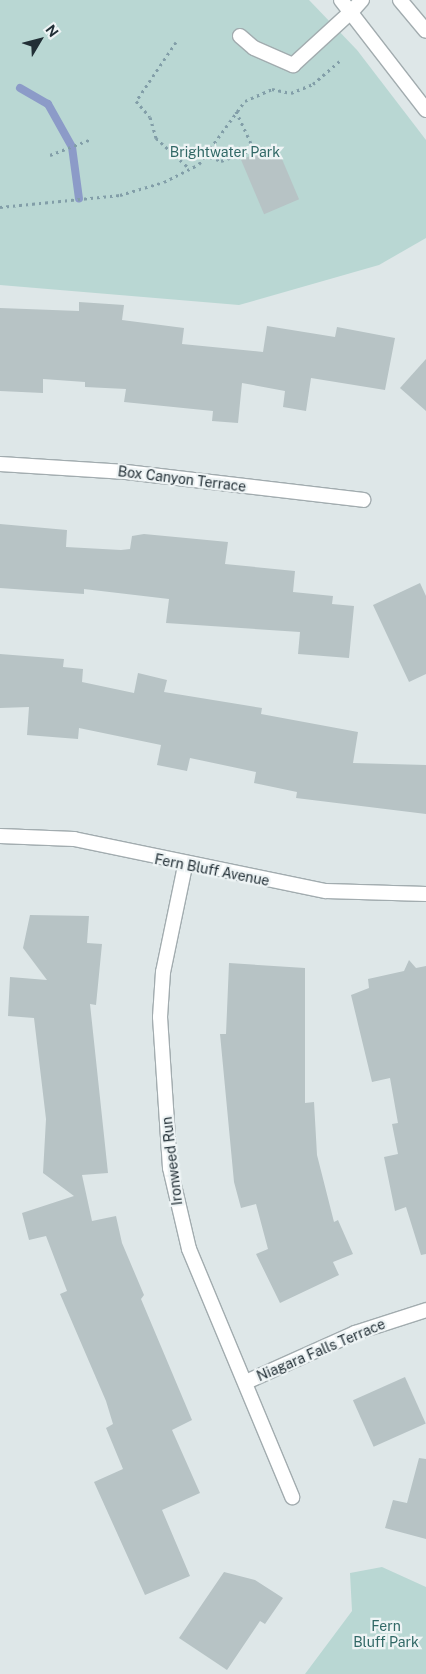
<!DOCTYPE html>
<style>
body{margin:0}
#map{position:relative;width:426px;height:1674px;overflow:hidden;background:#dee7e8;font-family:"Public Sans",sans-serif}
div>[style]{position:absolute}
.green>*{inset:0;background:#b9d7d3}
.stream>*{height:8px;margin:-4px;padding:0 4px;transform-origin:4px;border-radius:4px;background:#8c9bc8}
.building>*{inset:0;background:#b7c3c5;transform-origin:0 0}
.path>*{height:3px;margin-top:-1.5px;transform-origin:0;background:repeating-linear-gradient(90deg,#829ea8 0 2.5px,transparent 0 6.5px)}
.roads{filter:drop-shadow(1px 0 #a2acaf) drop-shadow(-1px 0 #a2acaf) drop-shadow(0 1px #a2acaf) drop-shadow(0 -1px #a2acaf)}
.service>*{height:14px;margin:-7px;padding:0 7px;transform-origin:7px;border-radius:7px;background:#fff}
.minor>*{height:14px;margin:-7px;padding:0 7px;transform-origin:7px;border-radius:7px;background:#fff}
.tertiary>*{height:14px;margin:-7px;padding:0 7px;transform-origin:7px;border-radius:7px;background:#fff}
span{translate:-50% -50%;white-space:nowrap;text-align:center;line-height:1.15;-webkit-text-stroke:4.5px #eef4f5;paint-order:stroke}
.park-label{font-size:14px;color:#316866}
.street-label{font-size:14px;color:#222f36}
.north{position:absolute;left:15px;top:15px;width:50px;height:50px;-webkit-text-stroke:4px #eef4f5;paint-order:stroke;rotate:53deg;font-size:14px;font-weight:700;line-height:20px;text-align:center;color:#222f36}
.north::after{content:'';display:block;margin:auto;width:18px;height:22px;background:#222f36;clip-path:polygon(50% 0,100% 100%,50% 72%,0 100%)}
</style>
<div id="map">
<div class="green">
<div style="clip-path:polygon(0 0,309px 0,357px 50px,426px 140px,426px 238px,379px 265px,239px 305px,0 285px)"></div>
<div style="clip-path:polygon(382px 1567px,426px 1587px,426px 1674px,305px 1674px,352px 1611px,350px 1573px)"></div>
</div>
<div class="stream">
<div style="left:20px;top:88px;width:32px;rotate:30deg"></div>
<div style="left:48px;top:104px;width:49px;rotate:60.8deg"></div>
<div style="left:72px;top:147px;width:52px;rotate:82.3deg"></div>
</div>
<div class="building">
<div style="left:276px;top:145px;width:59px;height:38px;rotate:67deg"></div>
<div style="clip-path:polygon(79px 302px,124px 305px,122px 320px,184px 328px,182px 344px,263px 352px,267px 326px,335px 337px,337px 327px,395px 338px,385px 390px,311px 378px,306px 411px,283px 407px,285px 391px,242px 383px,238px 423px,212px 421px,213px 411px,124px 402px,126px 389px,85px 387px,85px 382px,43px 379px,43px 393px,0 391px,0 308px,79px 311px)"></div>
<div style="clip-path:polygon(426px 359px,426px 411px,400px 388px)"></div>
<div style="clip-path:polygon(0 524px,67px 530px,66px 547px,121px 550px,130px 549px,132px 536px,144px 534px,228px 542px,225px 564px,295px 571px,293px 592px,333px 596px,332px 604px,354px 606px,349px 658px,298px 654px,300px 632px,166px 623px,169px 599px,84px 589px,84px 594px,0 588px)"></div>
<div style="clip-path:polygon(420px 583px,426px 596px,426px 674px,409px 682px,373px 605px)"></div>
<div style="clip-path:polygon(0 654px,64px 659px,63px 667px,83px 669px,82px 682px,134px 693px,138px 673px,167px 680px,164px 692px,262px 708px,261px 714px,358px 732px,353px 763px,426px 765px,426px 814px,296px 798px,297px 792px,254px 783px,256px 772px,190px 758px,187px 771px,157px 765px,161px 745px,79px 728px,78px 739px,27px 735px,29px 707px,0 708px)"></div>
<div style="clip-path:polygon(30px 915px,89px 916px,87px 943px,102px 944px,96px 1005px,90px 1004px,108px 1173px,82px 1175px,92px 1221px,116px 1216px,122px 1243px,144px 1295px,141px 1299px,192px 1420px,172px 1430px,200px 1493px,162px 1510px,190px 1576px,145px 1595px,94px 1482px,123px 1469px,106px 1428px,113px 1424px,106px 1401px,60px 1294px,67px 1291px,46px 1236px,29px 1240px,22px 1213px,74px 1196px,43px 1173px,46px 1119px,34px 1018px,8px 1016px,10px 977px,47px 980px,23px 948px)"></div>
<div style="clip-path:polygon(409px 960px,416px 968px,426px 966px,426px 1254px,421px 1255px,406px 1207px,395px 1211px,384px 1157px,398px 1154px,392px 1124px,398px 1123px,390px 1078px,372px 1082px,351px 995px,369px 988px,368px 979px,404px 971px)"></div>
<div style="clip-path:polygon(229px 963px,305px 968px,305px 1103px,314px 1102px,317px 1155px,334px 1222px,338px 1220px,353px 1254px,333px 1262px,339px 1275px,280px 1303px,256px 1254px,268px 1249px,256px 1204px,241px 1208px,234px 1182px,220px 1034px,226px 1034px)"></div>
<div style="left:405px;top:1377px;width:51px;height:57px;rotate:66deg"></div>
<div style="clip-path:polygon(419px 1458px,426px 1459px,426px 1539px,385px 1528px,393px 1500px,407px 1503px)"></div>
<div style="clip-path:polygon(224px 1572px,255px 1580px,283px 1598px,265px 1624px,260px 1621px,227px 1670px,179px 1638px)"></div>
</div>
<div class="path">
<div style="left:176px;top:42px;width:71px;rotate:124.1deg"></div>
<div style="left:136px;top:101px;width:21px;rotate:49deg"></div>
<div style="left:150px;top:117px;width:22px;rotate:74deg"></div>
<div style="left:156px;top:138px;width:45px;rotate:42.3deg"></div>
<div style="left:236px;top:111px;width:47px;rotate:65.1deg"></div>
<div style="left:50px;top:155px;width:42px;rotate:-21deg"></div>
<div style="left:204px;top:155px;width:18px;rotate:19deg"></div>
<div style="left:221px;top:161px;width:35px;rotate:-20deg"></div>
<div style="left:0;top:207px;width:121px;rotate:-5.7deg"></div>
<div style="left:120px;top:195px;width:46px;rotate:-16.5deg"></div>
<div style="left:164px;top:182px;width:39px;rotate:-27deg"></div>
<div style="left:199px;top:164px;width:78px;rotate:-53.9deg"></div>
<div style="left:245px;top:101px;width:30px;rotate:-24deg"></div>
<div style="left:272px;top:89px;width:19px;rotate:12deg"></div>
<div style="left:291px;top:93px;width:24px;rotate:-22deg"></div>
<div style="left:313px;top:84px;width:35px;rotate:-41deg"></div>
</div>
<div class="roads">
<div class="service">
<div style="left:240px;top:36px;width:18px;rotate:41deg"></div>
<div style="left:254px;top:48px;width:43px;rotate:23.6deg"></div>
<div style="left:293px;top:65px;width:80px;rotate:-42.5deg"></div>
</div>
<div class="minor">
<div style="left:352px;top:11px;width:15px;rotate:-48deg"></div>
<div style="left:0;top:464px;width:126px;rotate:3.6deg"></div>
<div style="left:126px;top:472px;width:239px;rotate:6.7deg"></div>
<div style="left:0;top:836px;width:74px;rotate:2.3deg"></div>
<div style="left:74px;top:839px;width:257px;rotate:11.7deg"></div>
<div style="left:326px;top:891px;width:100px;rotate:1.7deg"></div>
<div style="left:185px;top:866px;width:108px;rotate:101.7deg"></div>
<div style="left:163px;top:972px;width:45px;rotate:93.8deg"></div>
<div style="left:160px;top:1017px;width:151px;rotate:86.2deg"></div>
<div style="left:170px;top:1168px;width:83px;rotate:76.8deg"></div>
<div style="left:189px;top:1249px;width:269px;rotate:67.4deg"></div>
<div style="left:246px;top:1382px;width:120px;rotate:-24.2deg"></div>
<div style="left:355px;top:1333px;width:75px;rotate:-17.9deg"></div>
</div>
<div class="tertiary">
<div style="left:341px;top:0;width:139px;rotate:52.3deg"></div>
<div style="left:400px;top:0;width:40px;rotate:50deg"></div>
</div>
</div>
<div class="park-label">
<span style="left:225px;top:152px">Brightwater Park</span>
<span style="left:386px;top:1634px">Fern<br>Bluff Park</span>
</div>
<div class="street-label">
<span style="left:182px;top:479px;rotate:7deg">Box Canyon Terrace</span>
<span style="left:212px;top:870px;rotate:11deg">Fern Bluff Avenue</span>
<span style="left:172px;top:1161px;rotate:-97deg">Ironweed Run</span>
<span style="left:321px;top:1350px;rotate:-23deg">Niagara Falls Terrace</span>
</div>
<div class="north">N</div>
</div>
